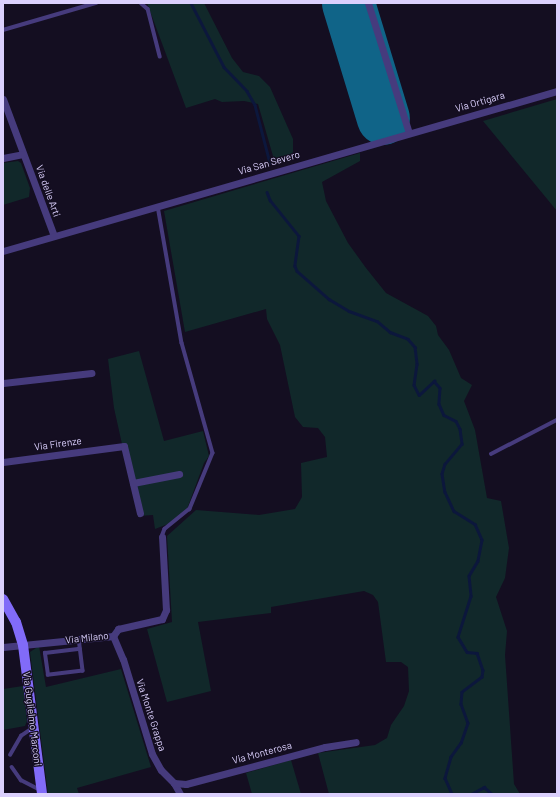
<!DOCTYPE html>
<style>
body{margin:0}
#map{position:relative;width:560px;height:797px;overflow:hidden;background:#140e21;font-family:Barlow,sans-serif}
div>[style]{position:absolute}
.green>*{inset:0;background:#11282a}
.stream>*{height:2.5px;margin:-1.25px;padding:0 1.25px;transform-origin:1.25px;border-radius:1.25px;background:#0c173c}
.runway>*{height:53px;margin:-26.5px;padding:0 26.5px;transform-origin:26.5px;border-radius:26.5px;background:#106488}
.lane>*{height:3.5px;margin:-1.75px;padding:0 1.75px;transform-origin:1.75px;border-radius:1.75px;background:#463b7d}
.street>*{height:7px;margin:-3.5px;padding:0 3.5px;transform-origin:3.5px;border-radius:3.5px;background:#463b7d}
.secondary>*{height:10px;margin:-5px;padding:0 5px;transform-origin:5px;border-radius:5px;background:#816bf8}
span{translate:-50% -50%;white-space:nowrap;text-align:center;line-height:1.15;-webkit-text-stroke:3px #140e21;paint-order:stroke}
.street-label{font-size:10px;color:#dbd0fd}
.frame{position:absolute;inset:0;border:4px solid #dbd0fd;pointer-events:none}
</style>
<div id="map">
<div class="green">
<div style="clip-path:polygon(147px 3px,204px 3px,232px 58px,243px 72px,259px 76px,270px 87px,293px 139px,293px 158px,275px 163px,258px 104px,244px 101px,222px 102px,215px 99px,186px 108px)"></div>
<div style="clip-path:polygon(557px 99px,557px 211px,483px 121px)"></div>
<div style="clip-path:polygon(360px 153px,360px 161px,322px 182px,326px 201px,348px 243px,366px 268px,386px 293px,428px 316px,436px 326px,438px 335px,449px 350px,461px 378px,472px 385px,464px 401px,475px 430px,487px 498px,501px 501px,509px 548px,505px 578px,496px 597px,507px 631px,505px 655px,514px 784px,520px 794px,329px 794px,318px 753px,375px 745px,387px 738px,391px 725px,404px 706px,409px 691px,408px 667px,401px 662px,386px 662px,378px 602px,373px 595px,364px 591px,271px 607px,271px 613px,198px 622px,211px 691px,167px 702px,147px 629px,172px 622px,167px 536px,196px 510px,259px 515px,295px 509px,302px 497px,301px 463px,327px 457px,325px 437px,318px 428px,303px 427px,295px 417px,280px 345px,267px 319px,266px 309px,185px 332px,164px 211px)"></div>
<div style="clip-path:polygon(18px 161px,21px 163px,30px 188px,29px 197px,3px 205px,3px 163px)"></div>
<div style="clip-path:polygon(139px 351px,164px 441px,203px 431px,209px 456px,204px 463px,187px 509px,168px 524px,155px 529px,153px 515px,138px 516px,114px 408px,108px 359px)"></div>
<div style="clip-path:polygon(39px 646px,46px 687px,121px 669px,151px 767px,77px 788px,79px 794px,48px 794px,30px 652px)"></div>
<div style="clip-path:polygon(23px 686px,27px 721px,25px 726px,3px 730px,3px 689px)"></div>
<div style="clip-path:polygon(291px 760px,301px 794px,252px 794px,246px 773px)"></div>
</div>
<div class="stream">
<div style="left:191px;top:3px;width:72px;rotate:62.7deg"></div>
<div style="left:224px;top:67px;width:33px;rotate:46deg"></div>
<div style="left:247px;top:91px;width:16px;rotate:60deg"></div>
<div style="left:255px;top:105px;width:60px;rotate:75.5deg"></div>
<div style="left:267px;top:192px;width:9px;rotate:69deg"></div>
<div style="left:270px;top:200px;width:46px;rotate:51.1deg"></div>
<div style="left:299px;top:236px;width:30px;rotate:98deg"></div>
<div style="left:295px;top:266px;width:5px;rotate:68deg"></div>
<div style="left:297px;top:271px;width:43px;rotate:41.2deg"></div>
<div style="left:329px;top:299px;width:23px;rotate:31deg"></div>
<div style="left:349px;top:311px;width:30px;rotate:20deg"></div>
<div style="left:377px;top:321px;width:17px;rotate:40deg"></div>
<div style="left:390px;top:332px;width:19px;rotate:21deg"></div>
<div style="left:408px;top:339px;width:11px;rotate:49deg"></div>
<div style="left:415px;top:347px;width:17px;rotate:83deg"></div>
<div style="left:417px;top:364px;width:21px;rotate:98deg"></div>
<div style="left:414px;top:385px;width:11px;rotate:63deg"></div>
<div style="left:419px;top:395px;width:21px;rotate:-43deg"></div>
<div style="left:434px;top:381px;width:9px;rotate:49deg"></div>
<div style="left:440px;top:388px;width:16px;rotate:94deg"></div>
<div style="left:439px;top:404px;width:12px;rotate:66deg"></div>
<div style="left:444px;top:415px;width:13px;rotate:27deg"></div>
<div style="left:456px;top:421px;width:9px;rotate:63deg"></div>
<div style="left:460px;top:429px;width:15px;rotate:82deg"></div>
<div style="left:462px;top:444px;width:26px;rotate:130deg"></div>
<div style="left:445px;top:464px;width:10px;rotate:107deg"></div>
<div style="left:442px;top:474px;width:18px;rotate:81deg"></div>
<div style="left:445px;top:492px;width:21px;rotate:65deg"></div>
<div style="left:454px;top:511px;width:25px;rotate:32deg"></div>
<div style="left:475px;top:524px;width:17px;rotate:66deg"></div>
<div style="left:482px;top:540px;width:21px;rotate:101deg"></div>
<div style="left:478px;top:561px;width:17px;rotate:121deg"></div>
<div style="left:469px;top:576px;width:20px;rotate:84deg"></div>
<div style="left:471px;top:596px;width:43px;rotate:107.6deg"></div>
<div style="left:458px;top:637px;width:17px;rotate:59deg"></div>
<div style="left:467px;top:652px;width:10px;rotate:6deg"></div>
<div style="left:477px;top:653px;width:18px;rotate:71deg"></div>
<div style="left:483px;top:670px;width:7px;rotate:98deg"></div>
<div style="left:482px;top:677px;width:25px;rotate:143deg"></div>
<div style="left:462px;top:692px;width:12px;rotate:95deg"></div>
<div style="left:461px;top:704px;width:20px;rotate:70deg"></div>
<div style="left:468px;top:723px;width:21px;rotate:109deg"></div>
<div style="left:461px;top:743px;width:17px;rotate:126deg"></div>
<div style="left:451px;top:757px;width:22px;rotate:106deg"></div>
<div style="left:445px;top:778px;width:17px;rotate:66deg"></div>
<div style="left:471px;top:794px;width:15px;rotate:-28deg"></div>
<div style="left:484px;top:787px;width:11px;rotate:41deg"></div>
</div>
<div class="runway">
<div style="left:348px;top:3px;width:120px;rotate:73.1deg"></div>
</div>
<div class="lane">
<div style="left:141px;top:3px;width:9px;rotate:41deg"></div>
<div style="left:148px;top:9px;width:49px;rotate:75.7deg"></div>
<div style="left:3px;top:30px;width:97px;rotate:-16.2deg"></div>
<div style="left:158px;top:206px;width:139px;rotate:80.1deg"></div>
<div style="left:182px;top:343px;width:114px;rotate:74.3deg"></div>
<div style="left:213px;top:453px;width:61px;rotate:112.3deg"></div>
<div style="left:190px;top:509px;width:32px;rotate:141deg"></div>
<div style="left:165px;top:529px;width:9px;rotate:111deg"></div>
<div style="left:491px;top:454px;width:74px;rotate:-27.3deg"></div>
<div style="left:79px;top:638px;width:33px;rotate:83deg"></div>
<div style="left:83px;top:671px;width:35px;rotate:173deg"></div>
<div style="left:48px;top:675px;width:22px;rotate:-98deg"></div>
<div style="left:45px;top:653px;width:35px;rotate:-7deg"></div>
<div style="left:10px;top:755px;width:22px;rotate:-60deg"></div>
<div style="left:21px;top:736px;width:12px;rotate:-35deg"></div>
<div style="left:12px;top:767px;width:16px;rotate:55deg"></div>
<div style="left:21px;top:780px;width:22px;rotate:27deg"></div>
</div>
<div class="street">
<div style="left:368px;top:3px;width:136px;rotate:72.5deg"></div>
<div style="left:3px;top:99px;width:146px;rotate:69.6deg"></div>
<div style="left:3px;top:158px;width:20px;rotate:-11deg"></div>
<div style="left:3px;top:251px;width:577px;rotate:-16.11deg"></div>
<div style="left:3px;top:383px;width:89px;rotate:-6.5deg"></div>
<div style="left:3px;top:462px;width:122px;rotate:-7.5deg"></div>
<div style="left:124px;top:446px;width:69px;rotate:76.6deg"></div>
<div style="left:133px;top:483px;width:47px;rotate:-11.1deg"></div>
<div style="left:113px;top:636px;width:25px;rotate:67deg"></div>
<div style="left:123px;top:659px;width:99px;rotate:73deg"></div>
<div style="left:152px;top:754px;width:18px;rotate:61deg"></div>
<div style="left:161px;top:770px;width:18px;rotate:45deg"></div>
<div style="left:174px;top:783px;width:13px;rotate:61deg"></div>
<div style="left:3px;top:647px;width:111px;rotate:-5.7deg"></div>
<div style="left:113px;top:636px;width:9px;rotate:-54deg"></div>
<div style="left:118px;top:629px;width:45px;rotate:-12.8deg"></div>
<div style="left:162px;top:619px;width:10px;rotate:-66deg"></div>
<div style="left:166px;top:610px;width:73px;rotate:-93.1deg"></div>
<div style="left:174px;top:783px;width:12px;rotate:5deg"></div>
<div style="left:186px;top:784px;width:144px;rotate:-14.9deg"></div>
<div style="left:325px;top:747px;width:31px;rotate:-9deg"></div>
</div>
<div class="secondary">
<div style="left:3px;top:599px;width:26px;rotate:61deg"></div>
<div style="left:16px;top:622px;width:24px;rotate:73deg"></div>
<div style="left:23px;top:645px;width:150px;rotate:82.7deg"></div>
</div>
<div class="street-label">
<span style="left:480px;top:102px;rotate:-16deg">Via Ortigara</span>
<span style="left:269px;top:163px;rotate:-16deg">Via San Severo</span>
<span style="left:48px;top:191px;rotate:70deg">Via delle Arti</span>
<span style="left:58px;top:444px;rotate:-8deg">Via Firenze</span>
<span style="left:87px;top:638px;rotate:-6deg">Via Milano</span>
<span style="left:151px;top:715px;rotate:72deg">Via Monte Grappa</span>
<span style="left:32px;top:719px;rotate:83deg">Via Guglielmo Marconi</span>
<span style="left:262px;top:753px;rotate:-15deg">Via Monterosa</span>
</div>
<div class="frame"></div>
</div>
